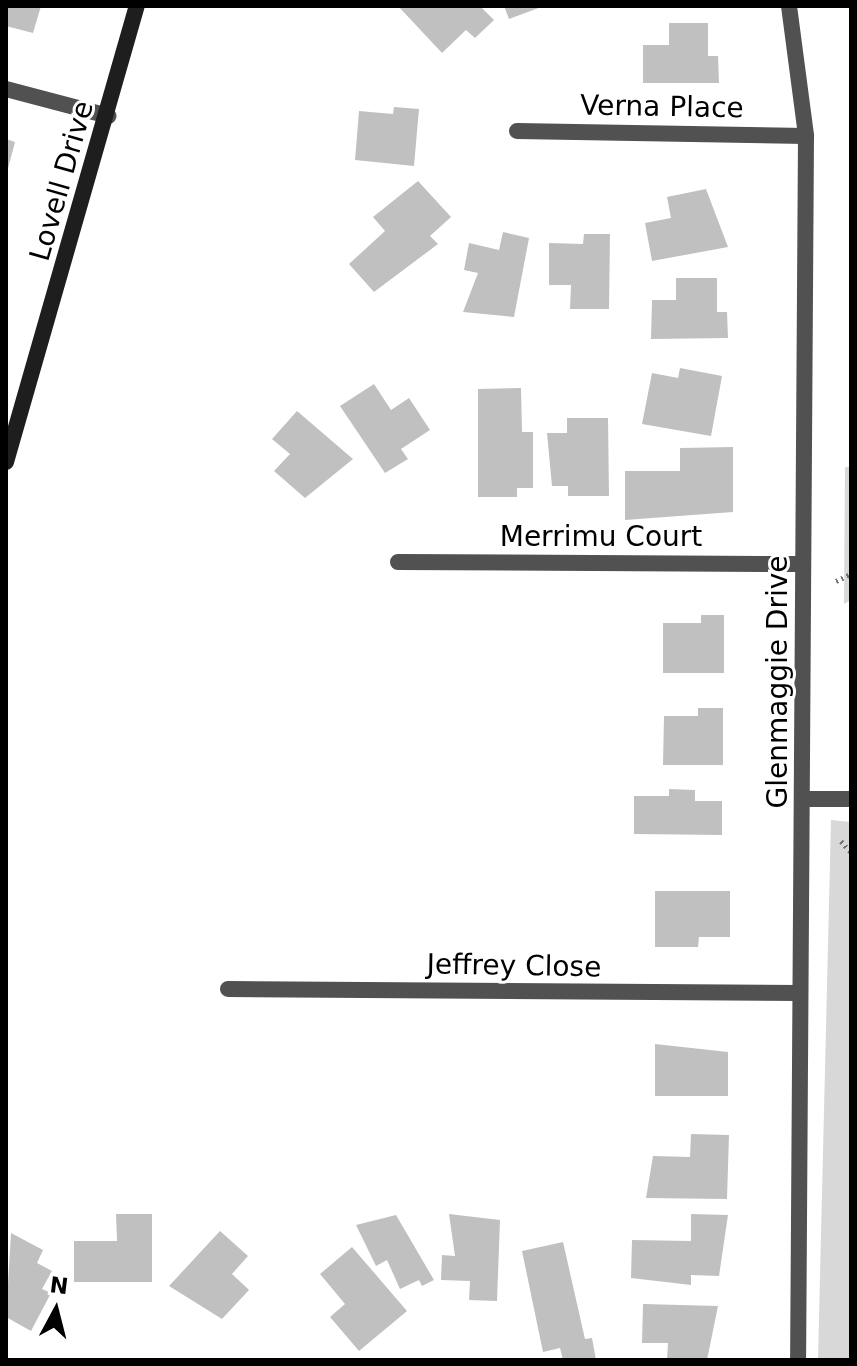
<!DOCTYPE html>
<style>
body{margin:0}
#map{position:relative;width:857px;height:1366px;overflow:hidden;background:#fff;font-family:"DejaVu Sans",sans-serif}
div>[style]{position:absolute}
.green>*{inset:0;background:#d8d8d8}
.building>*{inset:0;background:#c0c0c0}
.path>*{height:5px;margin-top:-2.5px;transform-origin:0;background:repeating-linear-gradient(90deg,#737373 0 2px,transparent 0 6px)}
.street>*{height:16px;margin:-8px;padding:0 8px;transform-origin:8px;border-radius:8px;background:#515151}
.secondary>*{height:16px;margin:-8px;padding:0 8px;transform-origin:8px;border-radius:8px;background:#1e1e1e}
span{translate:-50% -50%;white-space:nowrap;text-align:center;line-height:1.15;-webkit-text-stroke:6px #fff;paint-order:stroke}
.street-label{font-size:28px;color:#000}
.frame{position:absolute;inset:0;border:8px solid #000;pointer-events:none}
.north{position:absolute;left:16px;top:1270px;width:80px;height:80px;-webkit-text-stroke:6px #fff;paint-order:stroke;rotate:7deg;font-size:22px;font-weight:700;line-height:32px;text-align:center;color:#000}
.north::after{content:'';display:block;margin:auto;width:28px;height:36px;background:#000;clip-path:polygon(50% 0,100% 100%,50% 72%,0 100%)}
</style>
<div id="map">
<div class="green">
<div style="clip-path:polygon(845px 467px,851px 467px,851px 600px,844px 604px)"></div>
<div style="clip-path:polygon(831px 820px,851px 822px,851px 1360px,818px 1360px)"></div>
</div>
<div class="building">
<div style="clip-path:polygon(6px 6px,41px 6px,33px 33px,6px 26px)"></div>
<div style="clip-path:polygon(398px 6px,480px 6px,494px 20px,475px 38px,466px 30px,442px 53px)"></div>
<div style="clip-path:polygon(504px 6px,544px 6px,509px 19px)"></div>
<div style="clip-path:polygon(669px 23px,708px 23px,708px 56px,718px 56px,719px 83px,643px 83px,643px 45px,669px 45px)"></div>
<div style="clip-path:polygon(394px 107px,419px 109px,414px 166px,355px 160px,359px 111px,393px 114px)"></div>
<div style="clip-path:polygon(6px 139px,15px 142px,7px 172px,6px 172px)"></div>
<div style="clip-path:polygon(418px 181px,451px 217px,430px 236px,438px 244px,374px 292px,349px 264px,385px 231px,373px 217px)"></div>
<div style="clip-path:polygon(706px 189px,728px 247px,652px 261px,645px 223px,671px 218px,667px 197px)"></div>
<div style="clip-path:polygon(503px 232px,529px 238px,514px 317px,463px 312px,478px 273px,464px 270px,469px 243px,499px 250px)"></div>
<div style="clip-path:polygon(584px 234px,610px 234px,609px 309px,570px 309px,571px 285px,549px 285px,549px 243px,583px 244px)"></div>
<div style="clip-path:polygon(676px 278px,717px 278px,717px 312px,727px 312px,728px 338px,651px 339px,652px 300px,676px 300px)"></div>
<div style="clip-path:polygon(680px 368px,722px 376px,711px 436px,642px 424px,652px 373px,678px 378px)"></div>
<div style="clip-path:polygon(374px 384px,391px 410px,409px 398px,430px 430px,401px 449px,408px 459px,385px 473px,340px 406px)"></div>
<div style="clip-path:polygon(521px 388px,522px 432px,533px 432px,533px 488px,517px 488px,517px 497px,478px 497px,478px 389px)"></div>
<div style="clip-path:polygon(297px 411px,353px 459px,305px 498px,274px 471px,290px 454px,272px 439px)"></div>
<div style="clip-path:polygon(567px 418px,608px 418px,609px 496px,568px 496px,568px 486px,552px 486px,547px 433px,567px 433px)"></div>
<div style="clip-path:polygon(733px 447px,733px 512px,625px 520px,625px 471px,680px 471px,680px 448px)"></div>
<div style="clip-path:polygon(701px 615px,724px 615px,724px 673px,663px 673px,663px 623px,701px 623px)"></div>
<div style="clip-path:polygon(698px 708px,723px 708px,723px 765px,663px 765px,664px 716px,698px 716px)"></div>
<div style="clip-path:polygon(669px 789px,695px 790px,695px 801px,722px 801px,722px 835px,634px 834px,634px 796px,669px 796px)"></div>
<div style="clip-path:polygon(655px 891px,730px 891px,730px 937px,699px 937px,698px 947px,655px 947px)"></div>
<div style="clip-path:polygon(655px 1044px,728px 1052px,728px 1096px,655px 1096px)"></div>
<div style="clip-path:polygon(691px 1134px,729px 1135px,727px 1199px,646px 1198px,653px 1156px,690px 1157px)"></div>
<div style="clip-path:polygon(116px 1214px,152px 1214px,152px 1282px,74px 1282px,74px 1241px,117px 1241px)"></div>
<div style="clip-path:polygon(449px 1214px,500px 1220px,497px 1301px,469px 1300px,470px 1281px,441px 1280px,442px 1255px,455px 1256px)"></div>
<div style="clip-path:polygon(691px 1214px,728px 1215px,719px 1276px,691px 1275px,691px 1285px,631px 1278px,632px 1240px,691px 1241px)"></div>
<div style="clip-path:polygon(396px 1215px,434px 1280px,422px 1286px,419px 1280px,400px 1289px,387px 1260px,376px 1266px,356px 1225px)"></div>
<div style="clip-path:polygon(220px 1231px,248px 1256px,232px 1274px,249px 1290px,222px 1319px,169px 1286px)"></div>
<div style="clip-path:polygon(11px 1233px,43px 1250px,37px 1263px,52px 1271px,42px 1289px,51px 1293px,31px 1331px,6px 1317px)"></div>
<div style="clip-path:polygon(563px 1242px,585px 1339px,592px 1338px,596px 1360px,563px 1360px,560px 1348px,543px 1352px,522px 1251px)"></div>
<div style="clip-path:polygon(352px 1247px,407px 1311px,359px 1351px,330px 1317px,345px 1304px,320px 1274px)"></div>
<div style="clip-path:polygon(643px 1304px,718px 1306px,707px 1360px,667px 1360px,668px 1343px,642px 1343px)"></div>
</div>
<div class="path">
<div style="left:836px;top:581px;width:17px;rotate:-25deg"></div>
<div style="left:841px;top:841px;width:15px;rotate:48deg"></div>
</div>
<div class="street">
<div style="left:789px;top:6px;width:131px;rotate:82.5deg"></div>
<div style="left:806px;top:136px;width:1224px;rotate:90.37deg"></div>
<div style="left:6px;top:89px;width:106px;rotate:14.8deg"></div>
<div style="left:517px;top:131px;width:289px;rotate:1deg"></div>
<div style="left:398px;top:562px;width:405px;rotate:0.3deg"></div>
<div style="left:805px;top:799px;width:46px"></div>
<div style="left:228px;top:989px;width:571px;rotate:0.4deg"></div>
</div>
<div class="secondary">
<div style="left:6px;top:462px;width:474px;rotate:-74deg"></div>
</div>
<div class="street-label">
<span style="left:662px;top:107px;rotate:1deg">Verna Place</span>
<span style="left:62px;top:181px;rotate:-74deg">Lovell Drive</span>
<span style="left:601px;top:537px">Merrimu Court</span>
<span style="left:778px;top:682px;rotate:-90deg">Glenmaggie Drive</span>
<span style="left:514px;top:966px;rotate:1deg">Jeffrey Close</span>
</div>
<div class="frame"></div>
<div class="north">N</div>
</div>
